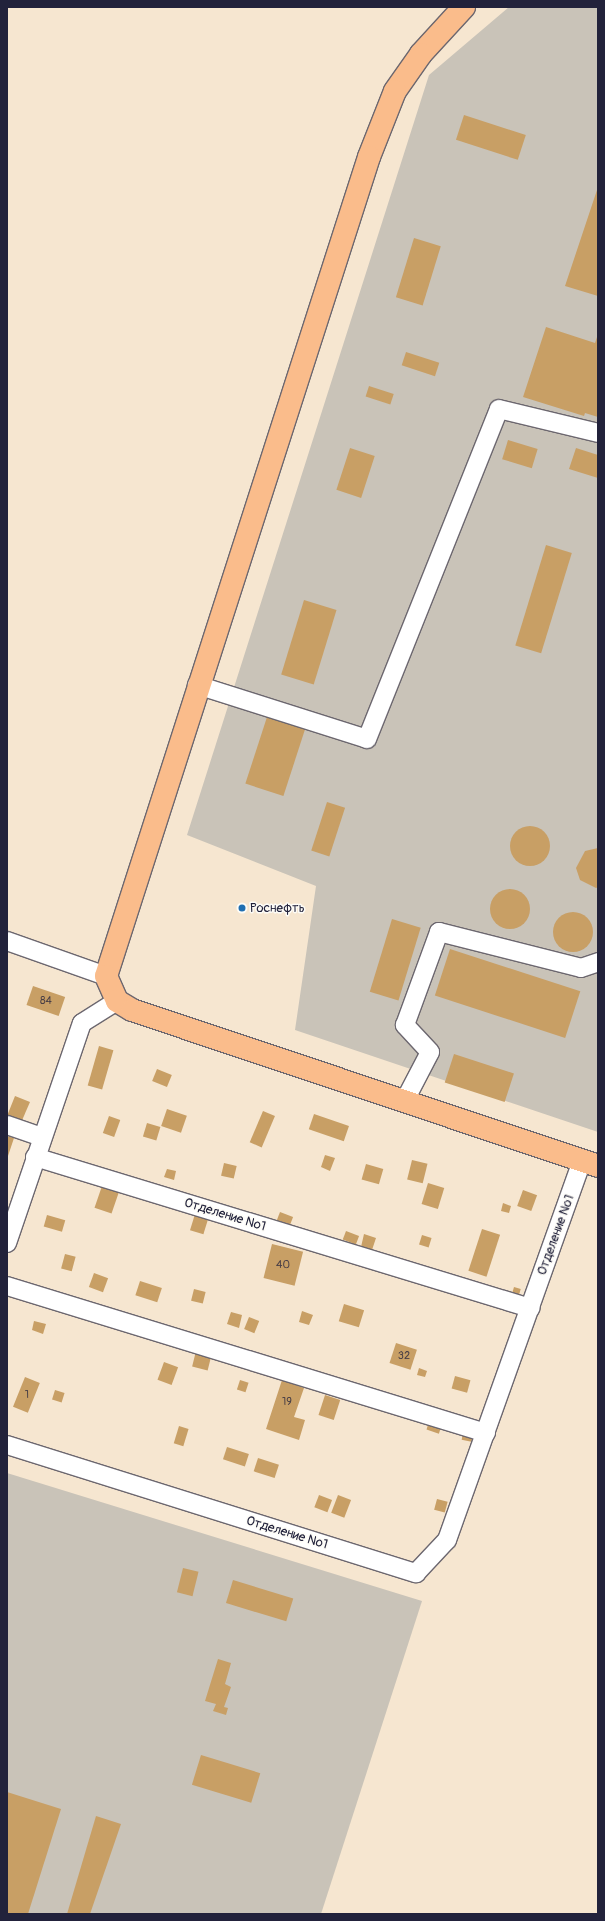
<!DOCTYPE html>
<meta charset="utf-8">
<style>
body{margin:0}
#map{position:relative;width:605px;height:1921px;overflow:hidden;background:#f6e6d0;font-family:Pangolin,sans-serif}
div>[style]{position:absolute}
.industrial>*{inset:0;background:#c9c3b8}
.building>*{inset:0;background:#c89f65;transform-origin:0 0}
.round{border-radius:50%}
.roads{filter:drop-shadow(1px 0 #6c676f) drop-shadow(-1px 0 #6c676f) drop-shadow(0 1px #6c676f) drop-shadow(0 -1px #6c676f)}
.minor>*{height:18px;margin:-9px;padding:0 9px;transform-origin:9px;border-radius:9px;background:#fff}
.major>*{height:22px;margin:-11px;padding:0 11px;transform-origin:11px;border-radius:11px;background:#fabc8b}
.dots>*{width:11px;height:11px;translate:-50% -50%;box-sizing:border-box;border:2px solid #fdfcf7;border-radius:50%}
span{translate:-50% -50%;white-space:nowrap;text-align:center;line-height:1.15;-webkit-text-stroke:3px #fdfcf7;paint-order:stroke}
.number-label{font-size:11px;color:#4c4146}
.number-label span{-webkit-text-stroke-width:0}
.poi-label{font-size:13px;color:#22223b}
.left{translate:0 -50%;text-align:left}
.street-label{font-size:13px;color:#22223b}
.frame{position:absolute;inset:0;border:8px solid #22223b;pointer-events:none}
</style>
<div id="map">
<div class="industrial">
<div style="clip-path:polygon(509px 7px,598px 7px,598px 1132px,295px 1030px,316px 886px,187px 835px,429px 75px)"></div>
<div style="clip-path:polygon(7px 1473px,422px 1601px,321px 1914px,7px 1914px)"></div>
</div>
<div class="building">
<div style="left:464px;top:115px;width:65px;height:26px;rotate:18deg"></div>
<div style="clip-path:polygon(598px 187px,598px 296px,565px 286px)"></div>
<div style="left:414px;top:238px;width:28px;height:62px;rotate:17deg"></div>
<div style="clip-path:polygon(546px 327px,595px 343px,598px 334px,598px 417px,585px 413px,584px 416px,523px 397px)"></div>
<div style="left:406px;top:352px;width:35px;height:14px;rotate:18deg"></div>
<div style="left:369px;top:386px;width:26px;height:11px;rotate:18deg"></div>
<div style="left:508px;top:440px;width:31px;height:20px;rotate:17deg"></div>
<div style="left:350px;top:448px;width:26px;height:44px;rotate:18deg"></div>
<div style="clip-path:polygon(576px 448px,598px 455px,598px 478px,569px 469px)"></div>
<div style="left:546px;top:545px;width:27px;height:105px;rotate:17deg"></div>
<div style="left:304px;top:600px;width:34px;height:78px;rotate:17deg"></div>
<div style="left:267px;top:717px;width:40px;height:70px;rotate:18deg"></div>
<div style="left:327px;top:802px;width:19px;height:51px;rotate:18deg"></div>
<div class="round" style="left:510px;top:826px;width:40px;height:40px"></div>
<div style="clip-path:polygon(598px 848px,598px 887px,596px 888px,580px 880px,576px 868px,585px 851px)"></div>
<div class="round" style="left:490px;top:889px;width:40px;height:40px"></div>
<div class="round" style="left:553px;top:912px;width:40px;height:40px"></div>
<div style="left:392px;top:919px;width:30px;height:76px;rotate:17deg"></div>
<div style="left:450px;top:949px;width:137px;height:49px;rotate:18deg"></div>
<div style="left:33px;top:986px;width:34px;height:20px;rotate:19deg"></div>
<div style="left:99px;top:1046px;width:15px;height:41px;rotate:16deg"></div>
<div style="left:454px;top:1054px;width:63px;height:30px;rotate:18deg"></div>
<div style="left:157px;top:1069px;width:16px;height:13px;rotate:22deg"></div>
<div style="clip-path:polygon(15px 1096px,30px 1102px,20px 1125px,7px 1116px)"></div>
<div style="left:167px;top:1109px;width:21px;height:18px;rotate:19deg"></div>
<div style="left:263px;top:1111px;width:13px;height:34px;rotate:23deg"></div>
<div style="left:314px;top:1114px;width:37px;height:16px;rotate:19deg"></div>
<div style="left:109px;top:1116px;width:12px;height:18px;rotate:20deg"></div>
<div style="left:147px;top:1123px;width:14px;height:14px;rotate:17deg"></div>
<div style="clip-path:polygon(7px 1136px,14px 1138px,7px 1159px)"></div>
<div style="clip-path:polygon(325px 1155px,335px 1158px,330px 1171px,321px 1167px)"></div>
<div style="left:412px;top:1160px;width:16px;height:20px;rotate:14deg"></div>
<div style="left:224px;top:1163px;width:13px;height:13px;rotate:13deg"></div>
<div style="left:366px;top:1164px;width:18px;height:16px;rotate:16deg"></div>
<div style="clip-path:polygon(167px 1169px,176px 1171px,174px 1180px,164px 1177px)"></div>
<div style="left:428px;top:1183px;width:17px;height:22px;rotate:17deg"></div>
<div style="left:102px;top:1186px;width:18px;height:23px;rotate:19deg"></div>
<div style="left:523px;top:1190px;width:15px;height:17px;rotate:20deg"></div>
<div style="clip-path:polygon(503px 1203px,511px 1206px,509px 1213px,501px 1211px)"></div>
<div style="left:280px;top:1212px;width:14px;height:14px;rotate:21deg"></div>
<div style="left:195px;top:1214px;width:14px;height:17px;rotate:17deg"></div>
<div style="left:47px;top:1215px;width:19px;height:12px;rotate:16deg"></div>
<div style="left:482px;top:1229px;width:19px;height:44px;rotate:18deg"></div>
<div style="left:346px;top:1231px;width:14px;height:9px;rotate:21deg"></div>
<div style="clip-path:polygon(364px 1234px,376px 1238px,372px 1250px,361px 1247px)"></div>
<div style="left:422px;top:1235px;width:10px;height:10px;rotate:17deg"></div>
<div style="left:272px;top:1244px;width:32px;height:35px;rotate:14deg"></div>
<div style="left:65px;top:1254px;width:11px;height:15px;rotate:15deg"></div>
<div style="left:94px;top:1273px;width:15px;height:15px;rotate:20deg"></div>
<div style="left:140px;top:1281px;width:23px;height:15px;rotate:18deg"></div>
<div style="left:514px;top:1287px;width:7px;height:10px;rotate:16deg"></div>
<div style="left:194px;top:1289px;width:12px;height:12px;rotate:14deg"></div>
<div style="left:344px;top:1304px;width:21px;height:18px;rotate:17deg"></div>
<div style="clip-path:polygon(302px 1311px,313px 1315px,309px 1325px,299px 1322px)"></div>
<div style="clip-path:polygon(231px 1312px,242px 1315px,239px 1328px,227px 1324px)"></div>
<div style="left:249px;top:1317px;width:11px;height:13px;rotate:22deg"></div>
<div style="clip-path:polygon(34px 1321px,46px 1324px,43px 1334px,32px 1330px)"></div>
<div style="left:396px;top:1343px;width:22px;height:21px;rotate:18deg"></div>
<div style="left:196px;top:1351px;width:16px;height:16px;rotate:14deg"></div>
<div style="left:164px;top:1362px;width:15px;height:19px;rotate:20deg"></div>
<div style="clip-path:polygon(419px 1368px,427px 1371px,425px 1377px,417px 1375px)"></div>
<div style="left:455px;top:1376px;width:16px;height:13px;rotate:15deg"></div>
<div style="left:25px;top:1377px;width:16px;height:32px;rotate:22deg"></div>
<div style="left:240px;top:1380px;width:9px;height:10px;rotate:18deg"></div>
<div style="clip-path:polygon(282px 1380px,304px 1388px,294px 1417px,305px 1420px,299px 1440px,266px 1429px)"></div>
<div style="left:55px;top:1390px;width:10px;height:10px;rotate:17deg"></div>
<div style="left:325px;top:1395px;width:16px;height:21px;rotate:18deg"></div>
<div style="left:429px;top:1422px;width:13px;height:8px;rotate:18deg"></div>
<div style="left:179px;top:1426px;width:10px;height:18px;rotate:17deg"></div>
<div style="left:463px;top:1433px;width:10px;height:7px;rotate:11deg"></div>
<div style="left:227px;top:1447px;width:23px;height:13px;rotate:18deg"></div>
<div style="left:258px;top:1458px;width:22px;height:14px;rotate:18deg"></div>
<div style="left:319px;top:1495px;width:14px;height:13px;rotate:21deg"></div>
<div style="left:338px;top:1495px;width:14px;height:19px;rotate:21deg"></div>
<div style="left:437px;top:1499px;width:11px;height:11px;rotate:15deg"></div>
<div style="left:183px;top:1568px;width:16px;height:25px;rotate:14deg"></div>
<div style="left:233px;top:1580px;width:63px;height:24px;rotate:17deg"></div>
<div style="clip-path:polygon(218px 1659px,231px 1663px,225px 1684px,231px 1687px,224px 1707px,228px 1708px,226px 1715px,213px 1711px,216px 1704px,205px 1701px)"></div>
<div style="left:201px;top:1755px;width:62px;height:31px;rotate:17deg"></div>
<div style="clip-path:polygon(7px 1792px,61px 1809px,28px 1914px,7px 1914px)"></div>
<div style="clip-path:polygon(96px 1816px,121px 1824px,90px 1914px,67px 1914px)"></div>
</div>
<div class="roads">
<div class="minor">
<div style="left:197px;top:685px;width:178px;rotate:17.6deg"></div>
<div style="left:367px;top:739px;width:355px;rotate:-68.2deg"></div>
<div style="left:499px;top:409px;width:102px;rotate:13.6deg"></div>
<div style="left:7px;top:941px;width:105px;rotate:19.5deg"></div>
<div style="left:404px;top:1102px;width:56px;rotate:-62.5deg"></div>
<div style="left:430px;top:1052px;width:37px;rotate:-133deg"></div>
<div style="left:405px;top:1025px;width:99px;rotate:-69.9deg"></div>
<div style="left:439px;top:932px;width:146px;rotate:14.2deg"></div>
<div style="left:581px;top:968px;width:18px;rotate:-19deg"></div>
<div style="left:7px;top:1125px;width:37px;rotate:19deg"></div>
<div style="left:35px;top:1157px;width:518px;rotate:16.96deg"></div>
<div style="left:7px;top:1243px;width:232px;rotate:-71.2deg"></div>
<div style="left:82px;top:1023px;width:41px;rotate:-32.2deg"></div>
<div style="left:7px;top:1286px;width:501px;rotate:17.06deg"></div>
<div style="left:7px;top:1445px;width:429px;rotate:17.4deg"></div>
<div style="left:416px;top:1573px;width:45px;rotate:-46.8deg"></div>
<div style="left:447px;top:1540px;width:402px;rotate:-70.4deg"></div>
</div>
<div class="major">
<div style="left:464px;top:7px;width:64px;rotate:132.5deg"></div>
<div style="left:421px;top:54px;width:45px;rotate:125.1deg"></div>
<div style="left:395px;top:91px;width:71px;rotate:111.5deg"></div>
<div style="left:369px;top:157px;width:860px;rotate:107.8deg"></div>
<div style="left:106px;top:976px;width:27px;rotate:66deg"></div>
<div style="left:117px;top:1001px;width:17px;rotate:31deg"></div>
<div style="left:132px;top:1010px;width:491px;rotate:18.5deg"></div>
</div>
</div>
<div class="dots">
<div style="left:242px;top:908px;background:#1f6fb2"></div>
</div>
<div class="number-label">
<span style="left:46px;top:1001px">84</span>
<span style="left:283px;top:1265px">40</span>
<span style="left:404px;top:1356px">32</span>
<span style="left:27px;top:1395px">1</span>
<span style="left:287px;top:1402px">19</span>
</div>
<div class="poi-label">
<span class="left" style="left:250px;top:908px">Роснефть</span>
</div>
<div class="street-label">
<span style="left:225px;top:1215px;rotate:17deg">Отделение №1</span>
<span style="left:556px;top:1235px;rotate:-70deg">Отделение №1</span>
<span style="left:287px;top:1533px;rotate:17deg">Отделение №1</span>
</div>
<div class="frame"></div>
</div>
